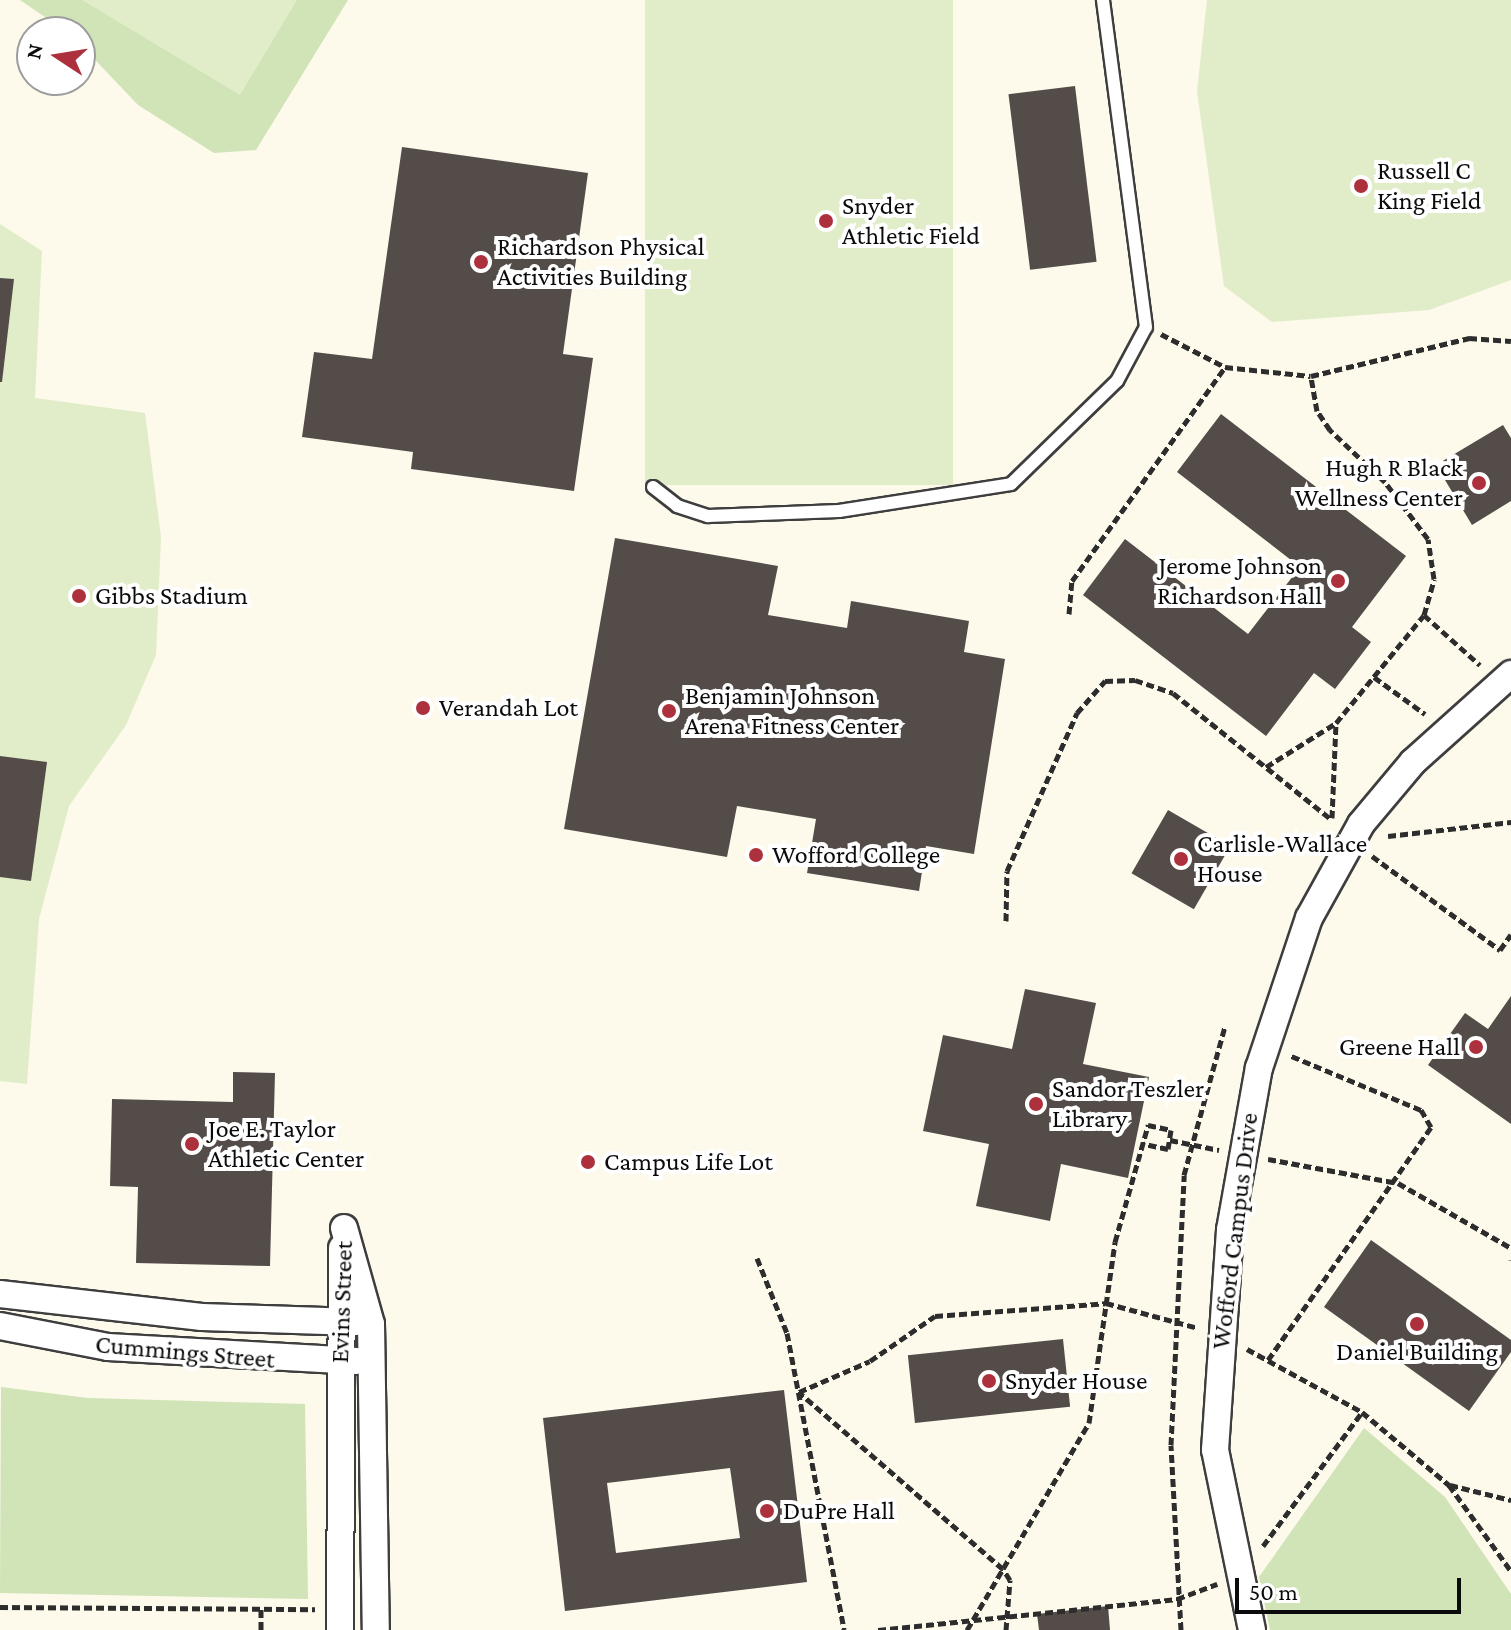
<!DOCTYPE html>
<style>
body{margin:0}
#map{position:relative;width:1511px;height:1630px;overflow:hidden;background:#fdf9eb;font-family:"Crimson Pro",serif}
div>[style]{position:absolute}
.green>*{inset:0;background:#d1e4b8}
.pitch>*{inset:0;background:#e1ecc9;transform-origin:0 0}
.building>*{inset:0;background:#534c49;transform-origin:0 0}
.path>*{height:5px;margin-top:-2.5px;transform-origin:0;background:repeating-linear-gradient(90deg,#2d2d2d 0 8px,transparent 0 12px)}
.roads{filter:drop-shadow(2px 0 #3e3e3e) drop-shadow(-2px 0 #3e3e3e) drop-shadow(0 2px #3e3e3e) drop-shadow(0 -2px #3e3e3e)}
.service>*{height:12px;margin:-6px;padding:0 6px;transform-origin:6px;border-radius:6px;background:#fff}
.minor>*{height:26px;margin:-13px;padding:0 13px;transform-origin:13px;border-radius:13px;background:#fff}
.dots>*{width:22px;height:22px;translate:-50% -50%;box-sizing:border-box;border:4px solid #fff;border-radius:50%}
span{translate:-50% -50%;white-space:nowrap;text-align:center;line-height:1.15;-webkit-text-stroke:8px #fff;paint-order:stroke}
.poi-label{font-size:26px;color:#0b0b0b}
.left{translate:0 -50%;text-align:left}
.right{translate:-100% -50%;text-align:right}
.street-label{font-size:26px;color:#0b0b0b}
.north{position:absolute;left:16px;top:16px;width:80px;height:80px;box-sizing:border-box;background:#fff;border:2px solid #9d9d9d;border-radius:50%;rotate:282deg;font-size:22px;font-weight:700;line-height:32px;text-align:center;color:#0b0b0b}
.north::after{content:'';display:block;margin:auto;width:28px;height:36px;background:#ad313c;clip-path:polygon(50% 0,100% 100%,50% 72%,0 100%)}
.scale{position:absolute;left:1235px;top:1578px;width:226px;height:36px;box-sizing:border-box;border:4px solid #0b0b0b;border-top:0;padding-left:10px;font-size:24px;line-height:28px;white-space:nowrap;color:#0b0b0b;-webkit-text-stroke:6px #fff;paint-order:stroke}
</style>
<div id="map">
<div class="green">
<div style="clip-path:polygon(20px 0,348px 0,256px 150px,214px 153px,138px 105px,80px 44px,80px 32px,67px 32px)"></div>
<div style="clip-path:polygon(1px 1387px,88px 1398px,305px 1404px,308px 1599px,0 1593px)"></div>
<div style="clip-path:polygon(1364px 1428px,1445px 1497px,1511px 1594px,1511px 1630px,1270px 1630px,1259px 1577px)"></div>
</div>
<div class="pitch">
<div style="clip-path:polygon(82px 0,297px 0,240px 95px)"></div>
<div style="left:645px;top:0;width:308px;height:485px"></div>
<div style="clip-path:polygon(1207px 0,1511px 0,1511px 280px,1429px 310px,1272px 322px,1224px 286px,1197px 91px)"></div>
<div style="clip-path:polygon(0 224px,42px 251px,35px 398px,145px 413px,161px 537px,156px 655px,126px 725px,69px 806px,39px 919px,27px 1084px,0 1081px)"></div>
</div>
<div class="building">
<div style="left:1075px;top:86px;width:177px;height:67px;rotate:83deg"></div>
<div style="clip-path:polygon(402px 147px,588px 173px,563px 354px,593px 358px,574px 491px,411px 469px,413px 452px,302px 437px,314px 352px,372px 359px)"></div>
<div style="clip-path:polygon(0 278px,14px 279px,2px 382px,0 382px)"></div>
<div style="clip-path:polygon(1221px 414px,1406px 556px,1352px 627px,1371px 642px,1335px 689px,1314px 673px,1266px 736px,1083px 595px,1125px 539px,1248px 634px,1300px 567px,1177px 472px)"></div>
<div style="clip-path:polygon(1503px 425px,1511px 438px,1511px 501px,1472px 525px,1436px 465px)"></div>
<div style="clip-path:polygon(615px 538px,778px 566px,768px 615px,847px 628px,851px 601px,969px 621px,964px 652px,1005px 659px,974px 854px,926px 846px,919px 891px,807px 873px,816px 819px,737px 806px,727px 857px,564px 829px)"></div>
<div style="clip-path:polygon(0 756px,47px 762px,31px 881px,0 877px)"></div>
<div style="left:1168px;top:810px;width:72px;height:73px;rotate:30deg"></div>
<div style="clip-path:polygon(1025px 989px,1096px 1003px,1083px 1064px,1149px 1077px,1128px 1178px,1061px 1164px,1050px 1221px,976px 1206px,989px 1144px,923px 1131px,943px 1035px,1012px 1049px)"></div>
<div style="clip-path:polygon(1511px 996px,1511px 1124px,1428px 1065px,1465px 1013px,1488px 1029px)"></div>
<div style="clip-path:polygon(233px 1072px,275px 1073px,270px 1266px,136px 1263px,138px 1187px,110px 1186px,112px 1099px,233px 1102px)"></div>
<div style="clip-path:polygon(1371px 1240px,1511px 1340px,1511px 1352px,1469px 1411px,1324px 1307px)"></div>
<div style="left:1063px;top:1339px;width:68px;height:156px;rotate:84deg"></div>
<div style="clip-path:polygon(evenodd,784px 1390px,807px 1582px,565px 1611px,543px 1418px,784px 1390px,730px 1468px,740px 1538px,616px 1553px,607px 1483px,730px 1468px)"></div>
<div style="clip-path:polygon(1108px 1606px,1110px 1630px,1039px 1630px,1037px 1614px)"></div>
</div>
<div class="path">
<div style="left:1161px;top:334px;width:72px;rotate:27.3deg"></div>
<div style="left:1225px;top:367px;width:86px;rotate:6deg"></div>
<div style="left:1311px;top:376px;width:163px;rotate:-13.5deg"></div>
<div style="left:1469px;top:338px;width:42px;rotate:4.1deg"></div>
<div style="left:1069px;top:614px;width:33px;rotate:-85deg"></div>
<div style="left:1072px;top:581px;width:263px;rotate:-54.4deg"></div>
<div style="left:1424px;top:615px;width:75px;rotate:41.8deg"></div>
<div style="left:1374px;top:677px;width:63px;rotate:36deg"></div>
<div style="left:1266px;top:767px;width:83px;rotate:-32.2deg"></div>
<div style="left:1336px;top:723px;width:139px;rotate:-50.8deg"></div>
<div style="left:1424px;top:615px;width:37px;rotate:-74deg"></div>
<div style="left:1434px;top:579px;width:40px;rotate:-98.5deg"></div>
<div style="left:1428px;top:539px;width:71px;rotate:-127deg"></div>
<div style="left:1385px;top:482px;width:76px;rotate:-136.6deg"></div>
<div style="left:1330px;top:430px;width:23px;rotate:-124deg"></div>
<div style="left:1317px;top:411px;width:36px;rotate:-100deg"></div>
<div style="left:1332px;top:818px;width:94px;rotate:-87.6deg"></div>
<div style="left:1388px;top:836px;width:124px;rotate:-6.5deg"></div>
<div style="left:1372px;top:856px;width:159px;rotate:36.3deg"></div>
<div style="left:1500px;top:950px;width:19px;rotate:-55deg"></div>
<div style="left:1006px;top:921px;width:50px;rotate:-88.9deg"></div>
<div style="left:1007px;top:871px;width:173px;rotate:-66.1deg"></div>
<div style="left:1077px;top:713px;width:43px;rotate:-48.8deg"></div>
<div style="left:1105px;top:681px;width:30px;rotate:-2deg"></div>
<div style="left:1135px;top:680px;width:40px;rotate:18.9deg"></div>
<div style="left:1173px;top:693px;width:203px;rotate:38.6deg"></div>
<div style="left:1170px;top:1140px;width:50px;rotate:11.5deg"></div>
<div style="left:1268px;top:1159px;width:132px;rotate:10.5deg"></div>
<div style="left:1398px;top:1183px;width:130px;rotate:29.9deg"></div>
<div style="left:757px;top:1258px;width:81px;rotate:68.2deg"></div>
<div style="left:787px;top:1333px;width:302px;rotate:79.1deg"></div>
<div style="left:1511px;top:1259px;width:1px;rotate:90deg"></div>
<div style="left:1247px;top:1349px;width:131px;rotate:28.7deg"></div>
<div style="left:1362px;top:1412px;width:114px;rotate:40deg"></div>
<div style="left:1449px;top:1485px;width:106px;rotate:54.2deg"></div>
<div style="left:1268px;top:1360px;width:284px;rotate:-55deg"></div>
<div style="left:1431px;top:1127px;width:20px;rotate:-120deg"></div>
<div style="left:1421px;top:1110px;width:143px;rotate:-157.4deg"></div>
<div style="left:1450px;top:1485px;width:63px;rotate:13.8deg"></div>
<div style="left:1263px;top:1546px;width:167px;rotate:-53.5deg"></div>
<div style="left:0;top:1607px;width:315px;rotate:0.4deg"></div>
<div style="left:261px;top:1630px;width:21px;rotate:-90deg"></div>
<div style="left:878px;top:1630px;width:301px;rotate:-5.9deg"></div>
<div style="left:1177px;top:1599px;width:43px;rotate:-20.6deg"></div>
<div style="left:967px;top:1630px;width:240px;rotate:-59.5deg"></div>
<div style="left:1089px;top:1423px;width:183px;rotate:-81.8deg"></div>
<div style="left:1115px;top:1242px;width:122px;rotate:-74.2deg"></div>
<div style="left:1148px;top:1125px;width:24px;rotate:12deg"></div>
<div style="left:1171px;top:1130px;width:19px;rotate:99deg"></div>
<div style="left:1168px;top:1149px;width:25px;rotate:-168deg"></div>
<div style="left:1006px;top:1630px;width:50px;rotate:-85.4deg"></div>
<div style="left:1010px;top:1580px;width:13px;rotate:-122deg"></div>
<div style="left:1003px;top:1569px;width:270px;rotate:-139.1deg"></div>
<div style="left:799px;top:1392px;width:77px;rotate:-23.6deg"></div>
<div style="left:870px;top:1361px;width:79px;rotate:-34.7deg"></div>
<div style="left:935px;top:1316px;width:171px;rotate:-4.3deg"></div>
<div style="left:1106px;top:1303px;width:95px;rotate:15.2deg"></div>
<div style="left:1181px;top:1630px;width:185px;rotate:-93.1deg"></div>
<div style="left:1171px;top:1445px;width:270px;rotate:-87.2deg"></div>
<div style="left:1184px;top:1175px;width:155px;rotate:-74.6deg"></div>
</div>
<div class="roads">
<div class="service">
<div style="left:653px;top:487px;width:31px;rotate:38deg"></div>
<div style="left:677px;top:506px;width:33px;rotate:18deg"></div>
<div style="left:708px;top:516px;width:131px;rotate:-2.2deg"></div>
<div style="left:839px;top:511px;width:174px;rotate:-8.9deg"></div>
<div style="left:1011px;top:484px;width:148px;rotate:-44.2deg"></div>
<div style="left:1117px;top:381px;width:61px;rotate:-61.8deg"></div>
<div style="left:1146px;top:327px;width:330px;rotate:-97.5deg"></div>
</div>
<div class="minor">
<div style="left:344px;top:1228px;width:100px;rotate:74.3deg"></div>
<div style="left:371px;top:1324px;width:306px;rotate:89.1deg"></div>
<div style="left:0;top:1294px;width:203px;rotate:6.5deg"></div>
<div style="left:202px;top:1317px;width:154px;rotate:1.9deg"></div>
<div style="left:0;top:1326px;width:110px;rotate:11deg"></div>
<div style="left:108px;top:1347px;width:249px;rotate:3.2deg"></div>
<div style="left:340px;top:1630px;width:382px;rotate:-89.7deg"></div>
<div style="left:1252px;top:1630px;width:184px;rotate:-101.6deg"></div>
<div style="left:1215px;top:1450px;width:221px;rotate:-86.1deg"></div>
<div style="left:1230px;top:1230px;width:165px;rotate:-79.9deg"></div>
<div style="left:1259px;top:1068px;width:158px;rotate:-71.6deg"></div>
<div style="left:1309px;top:918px;width:107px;rotate:-61deg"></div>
<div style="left:1361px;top:824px;width:81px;rotate:-50deg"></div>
<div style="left:1413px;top:762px;width:132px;rotate:-41.9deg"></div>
</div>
</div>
<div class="dots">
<div style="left:1361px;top:186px;background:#ad313c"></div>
<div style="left:826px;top:221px;background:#ad313c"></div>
<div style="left:481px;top:262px;background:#ad313c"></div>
<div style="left:1479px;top:483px;background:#ad313c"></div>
<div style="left:1338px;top:581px;background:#ad313c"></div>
<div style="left:79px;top:596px;background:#ad313c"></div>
<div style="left:423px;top:708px;background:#ad313c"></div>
<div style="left:669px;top:711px;background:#ad313c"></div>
<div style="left:756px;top:855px;background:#ad313c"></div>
<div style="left:1181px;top:859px;background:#ad313c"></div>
<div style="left:1476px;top:1047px;background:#ad313c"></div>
<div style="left:1036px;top:1104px;background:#ad313c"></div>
<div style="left:192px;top:1144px;background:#ad313c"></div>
<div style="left:588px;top:1162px;background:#ad313c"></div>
<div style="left:1417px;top:1324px;background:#ad313c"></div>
<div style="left:989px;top:1381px;background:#ad313c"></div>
<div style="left:767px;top:1511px;background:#ad313c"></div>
</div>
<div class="poi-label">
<span class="left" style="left:1377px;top:186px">Russell C<br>King Field</span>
<span class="left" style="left:842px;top:221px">Snyder<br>Athletic Field</span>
<span class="left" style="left:497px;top:262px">Richardson Physical<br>Activities Building</span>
<span class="right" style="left:1463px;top:483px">Hugh R Black<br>Wellness Center</span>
<span class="right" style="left:1322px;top:581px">Jerome Johnson<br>Richardson Hall</span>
<span class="left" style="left:95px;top:596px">Gibbs Stadium</span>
<span class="left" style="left:685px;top:711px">Benjamin Johnson<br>Arena Fitness Center</span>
<span class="left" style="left:439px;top:708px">Verandah Lot</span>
<span class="left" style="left:1197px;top:859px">Carlisle-Wallace<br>House</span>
<span class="left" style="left:772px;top:855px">Wofford College</span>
<span class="right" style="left:1460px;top:1047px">Greene Hall</span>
<span class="left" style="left:1052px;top:1104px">Sandor Teszler<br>Library</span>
<span class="left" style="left:208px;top:1144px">Joe E. Taylor<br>Athletic Center</span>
<span class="left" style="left:604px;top:1162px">Campus Life Lot</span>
<span style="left:1417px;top:1352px">Daniel Building</span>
<span class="left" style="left:1005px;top:1381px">Snyder House</span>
<span class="left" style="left:783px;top:1511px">DuPre Hall</span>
</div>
<div class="street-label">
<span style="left:1235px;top:1231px;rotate:-83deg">Wofford Campus Drive</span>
<span style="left:342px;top:1302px;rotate:-88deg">Evins Street</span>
<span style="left:185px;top:1352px;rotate:5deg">Cummings Street</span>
</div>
<div class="north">N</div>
<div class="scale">50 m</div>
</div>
